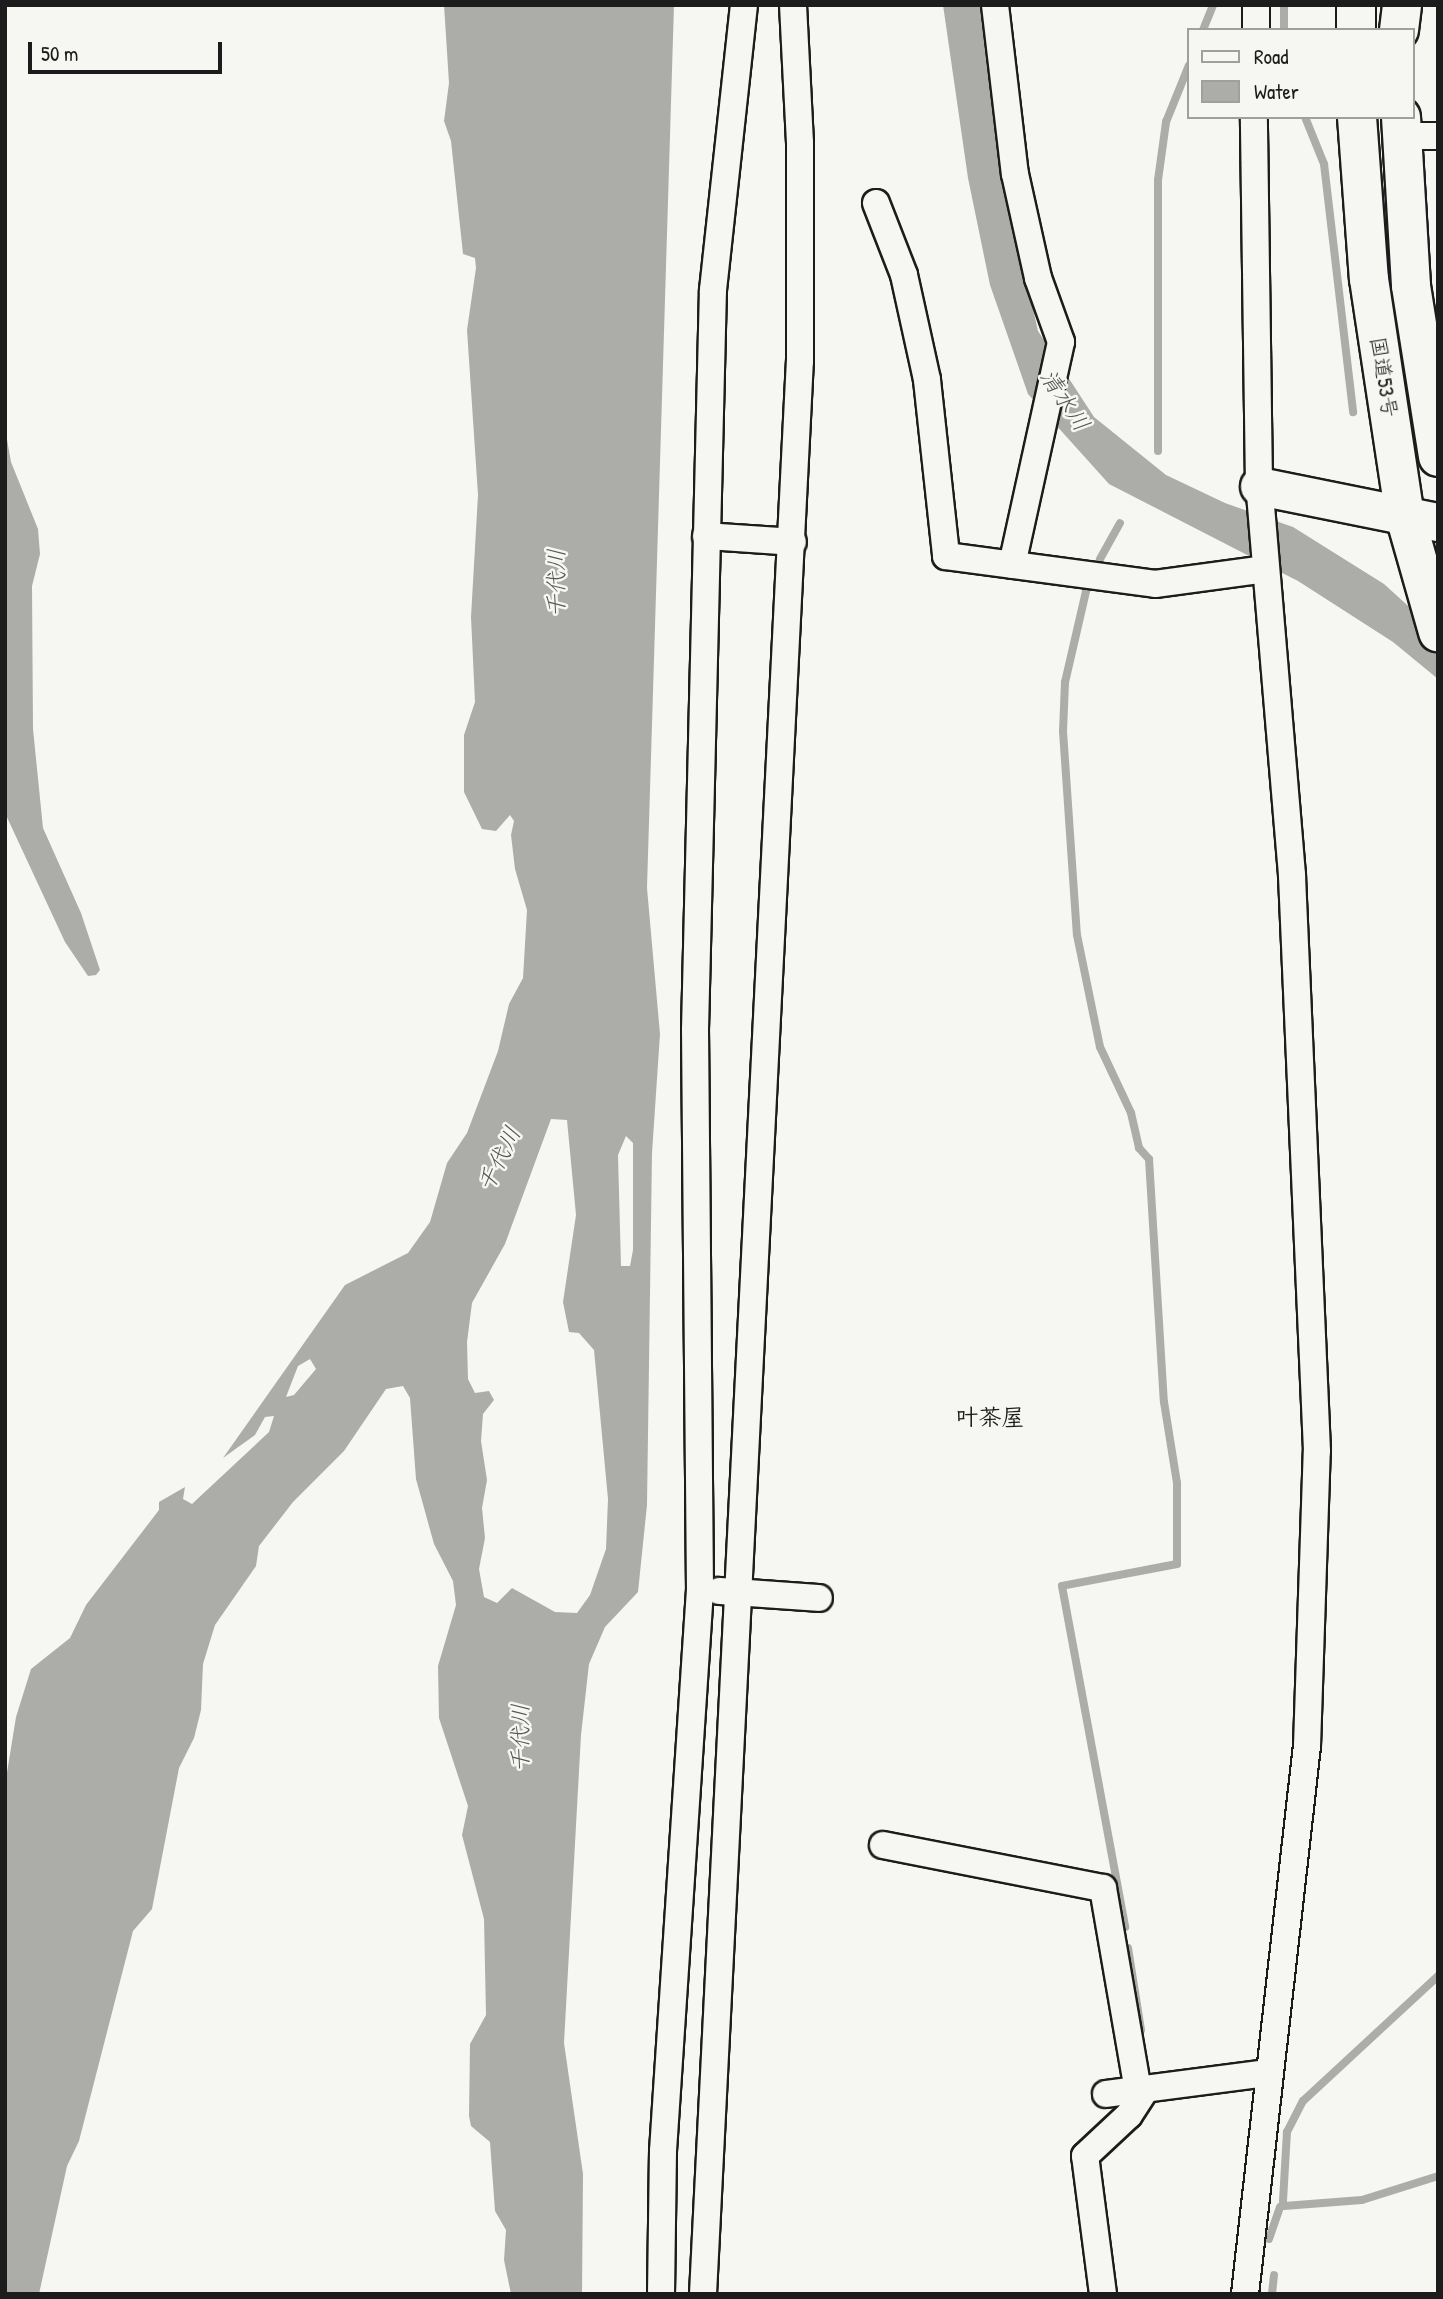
<!DOCTYPE html>
<meta charset="utf-8">
<style>
body{margin:0}
#map{position:relative;width:1443px;height:2299px;overflow:hidden;background:#f6f6f2;font-family:"Patrick Hand","Klee One",sans-serif}
div>[style]{position:absolute}
.water>*{inset:0;background:#acaca9}
.stream>*{height:8px;margin:-4px;padding:0 4px;transform-origin:4px;border-radius:4px;background:#acaca9}
.roads{filter:drop-shadow(2px 0 #1c1c1c) drop-shadow(-2px 0 #1c1c1c) drop-shadow(0 2px #1c1c1c) drop-shadow(0 -2px #1c1c1c)}
.street>*{height:26px;margin:-13px;padding:0 13px;transform-origin:13px;border-radius:13px;background:#f6f6f2}
.secondary>*{height:37px;margin:-18.5px;padding:0 18.5px;transform-origin:18.5px;border-radius:18.5px;background:#f6f6f2}
.highway>*{height:38px;margin:-19px;padding:0 19px;transform-origin:19px;border-radius:19px;background:#f6f6f2}
span{translate:-50% -50%;white-space:nowrap;text-align:center;line-height:1.15;-webkit-text-stroke:5px #f6f6f2;paint-order:stroke}
.street-label{font-size:21px;color:#1c1c1c}
.water-label{font-size:23px;color:#565654;font-style:italic}
.neighbourhood-label{font-size:23px;color:#1c1c1c;font-weight:700}
.frame{position:absolute;inset:0;border:7px solid #1c1c1c;pointer-events:none}
.legend{position:absolute;left:1187px;top:28px;width:228px;height:91px;box-sizing:border-box;background:#f6f6f2;border:2px solid #9f9f9c;margin:0;padding:9px 12px;list-style:none;font-size:21px;color:#1c1c1c}
.legend li{display:flex;align-items:center;gap:14px;height:35px}
.legend b{width:35px;border:2px solid #9f9f9c}
.scale{position:absolute;left:28px;top:42px;width:194px;height:32px;box-sizing:border-box;border:4px solid #1c1c1c;border-top:0;padding-left:9px;font-size:21px;line-height:24px;white-space:nowrap;color:#1c1c1c;-webkit-text-stroke:5px #f6f6f2;paint-order:stroke}
</style>
<div id="map">
<div class="water">
<div style="clip-path:polygon(evenodd,444px 5px,674px 5px,647px 888px,660px 1034px,652px 1153px,647px 1505px,638px 1592px,605px 1627px,589px 1664px,581px 1735px,564px 2043px,583px 2174px,582px 2294px,511px 2294px,504px 2260px,506px 2230px,495px 2211px,490px 2142px,471px 2126px,469px 2116px,470px 2044px,486px 2015px,484px 1919px,462px 1835px,468px 1806px,439px 1718px,438px 1666px,456px 1605px,453px 1581px,434px 1544px,416px 1479px,410px 1398px,403px 1386px,386px 1389px,344px 1451px,293px 1502px,259px 1546px,256px 1566px,215px 1625px,203px 1664px,201px 1710px,194px 1738px,179px 1768px,152px 1909px,133px 1931px,79px 2141px,67px 2166px,39px 2294px,5px 2294px,5px 1785px,16px 1717px,31px 1669px,70px 1638px,86px 1605px,159px 1510px,159px 1502px,185px 1487px,183px 1499px,192px 1504px,269px 1432px,274px 1416px,265px 1417px,255px 1435px,223px 1458px,345px 1285px,408px 1253px,430px 1222px,447px 1163px,467px 1133px,498px 1051px,509px 1004px,523px 978px,527px 910px,515px 869px,511px 835px,514px 821px,510px 815px,496px 831px,482px 829px,464px 792px,464px 735px,475px 702px,471px 617px,478px 495px,467px 330px,476px 268px,475px 258px,463px 254px,451px 141px,444px 121px,449px 83px,444px 5px,551px 1119px,567px 1120px,576px 1215px,563px 1302px,569px 1332px,579px 1333px,594px 1350px,608px 1499px,606px 1549px,590px 1595px,577px 1613px,555px 1612px,512px 1588px,497px 1603px,484px 1597px,479px 1569px,485px 1538px,482px 1508px,487px 1480px,481px 1441px,483px 1414px,494px 1400px,489px 1391px,475px 1393px,468px 1379px,467px 1342px,472px 1303px,505px 1244px,551px 1119px,444px 5px,626px 1136px,633px 1143px,633px 1250px,630px 1266px,621px 1266px,618px 1155px,626px 1136px,444px 5px,310px 1359px,316px 1369px,294px 1395px,286px 1397px,298px 1366px,310px 1359px)"></div>
<div style="clip-path:polygon(943px 5px,982px 5px,1003px 177px,1038px 331px,1094px 417px,1166px 475px,1225px 503px,1293px 527px,1384px 584px,1438px 633px,1438px 679px,1393px 642px,1298px 581px,1109px 484px,1028px 394px,990px 285px,968px 178px)"></div>
<div style="clip-path:polygon(5px 428px,11px 462px,38px 529px,40px 554px,32px 586px,33px 729px,43px 828px,81px 913px,100px 970px,96px 975px,88px 976px,65px 942px,5px 813px)"></div>
</div>
<div class="stream">
<div style="left:1284px;top:5px;width:25px;rotate:90deg"></div>
<div style="left:1203px;top:30px;width:27px;rotate:-68deg"></div>
<div style="left:1305px;top:117px;width:51px;rotate:68deg"></div>
<div style="left:1324px;top:164px;width:250px;rotate:83.3deg"></div>
<div style="left:1158px;top:451px;width:271px;rotate:-90deg"></div>
<div style="left:1158px;top:180px;width:59px;rotate:-82.1deg"></div>
<div style="left:1166px;top:122px;width:61px;rotate:-68deg"></div>
<div style="left:1100px;top:559px;width:41px;rotate:-60.9deg"></div>
<div style="left:1087px;top:587px;width:98px;rotate:103deg"></div>
<div style="left:1065px;top:682px;width:49px;rotate:92.3deg"></div>
<div style="left:1063px;top:731px;width:204px;rotate:86.1deg"></div>
<div style="left:1077px;top:935px;width:114px;rotate:78.4deg"></div>
<div style="left:1100px;top:1047px;width:73px;rotate:64.8deg"></div>
<div style="left:1131px;top:1113px;width:36px;rotate:77deg"></div>
<div style="left:1139px;top:1148px;width:15px;rotate:48deg"></div>
<div style="left:1149px;top:1159px;width:243px;rotate:86.5deg"></div>
<div style="left:1164px;top:1402px;width:82px;rotate:80.9deg"></div>
<div style="left:1177px;top:1483px;width:81px;rotate:90deg"></div>
<div style="left:1177px;top:1564px;width:117px;rotate:169.2deg"></div>
<div style="left:1062px;top:1586px;width:347px;rotate:79.5deg"></div>
<div style="left:1128px;top:1948px;width:83px;rotate:81deg"></div>
<div style="left:1283px;top:2201px;width:69px;rotate:-86.7deg"></div>
<div style="left:1287px;top:2132px;width:35px;rotate:-63deg"></div>
<div style="left:1303px;top:2101px;width:184px;rotate:-42.8deg"></div>
<div style="left:1284px;top:2206px;width:78px;rotate:-4.4deg"></div>
<div style="left:1362px;top:2200px;width:80px;rotate:-17.5deg"></div>
<div style="left:1269px;top:2239px;width:34px;rotate:-71deg"></div>
<div style="left:1272px;top:2294px;width:19px;rotate:-84deg"></div>
</div>
<div class="roads">
<div class="street">
<div style="left:995px;top:5px;width:170px;rotate:83.3deg"></div>
<div style="left:1015px;top:174px;width:107px;rotate:77.5deg"></div>
<div style="left:1038px;top:278px;width:68px;rotate:70.2deg"></div>
<div style="left:1061px;top:342px;width:228px;rotate:102.4deg"></div>
<div style="left:1256px;top:30px;width:25px;rotate:-90deg"></div>
<div style="left:1402px;top:136px;width:36px"></div>
<div style="left:876px;top:203px;width:77px;rotate:68.7deg"></div>
<div style="left:904px;top:275px;width:107px;rotate:77.6deg"></div>
<div style="left:927px;top:380px;width:177px;rotate:83.8deg"></div>
<div style="left:946px;top:556px;width:211px;rotate:7.6deg"></div>
<div style="left:1155px;top:584px;width:112px;rotate:-7.7deg"></div>
<div style="left:706px;top:536px;width:87px;rotate:3.9deg"></div>
<div style="left:719px;top:1591px;width:100px;rotate:4deg"></div>
<div style="left:883px;top:1845px;width:224px;rotate:11.1deg"></div>
<div style="left:1103px;top:1888px;width:205px;rotate:80.2deg"></div>
<div style="left:1106px;top:2094px;width:162px;rotate:-7.4deg"></div>
<div style="left:661px;top:2294px;width:143px;rotate:-89.2deg"></div>
<div style="left:663px;top:2151px;width:562px;rotate:-86.23deg"></div>
<div style="left:700px;top:1590px;width:560px;rotate:-90.51deg"></div>
<div style="left:695px;top:1030px;width:740px;rotate:-88.61deg"></div>
<div style="left:713px;top:290px;width:287px;rotate:-83.8deg"></div>
<div style="left:703px;top:2294px;width:1935px;rotate:-87.13deg"></div>
<div style="left:800px;top:361px;width:218px;rotate:-90deg"></div>
<div style="left:800px;top:143px;width:138px;rotate:-92.9deg"></div>
<div style="left:1103px;top:2294px;width:139px;rotate:-97.4deg"></div>
<div style="left:1085px;top:2156px;width:60px;rotate:-43deg"></div>
<div style="left:1129px;top:2115px;width:31px;rotate:-57deg"></div>
<div style="left:1245px;top:2294px;width:551px;rotate:-83.55deg"></div>
<div style="left:1307px;top:1746px;width:295px;rotate:-88.1deg"></div>
<div style="left:1317px;top:1451px;width:577px;rotate:-92.49deg"></div>
<div style="left:1292px;top:875px;width:390px;rotate:-94.8deg"></div>
<div style="left:1259px;top:486px;width:369px;rotate:-90.8deg"></div>
</div>
<div class="secondary">
<div style="left:1259px;top:486px;width:183px;rotate:11.4deg"></div>
</div>
<div class="highway">
<div style="left:1356px;top:5px;width:25px;rotate:90deg"></div>
<div style="left:1399px;top:30px;width:25px;rotate:-83deg"></div>
<div style="left:1357px;top:117px;width:162px;rotate:85.8deg"></div>
<div style="left:1369px;top:279px;width:240px;rotate:81.4deg"></div>
<div style="left:1405px;top:516px;width:121px;rotate:74.1deg"></div>
<div style="left:1401px;top:117px;width:169px;rotate:86.6deg"></div>
<div style="left:1411px;top:286px;width:173px;rotate:81deg"></div>
</div>
</div>
<div class="street-label">
<span style="left:1384px;top:377px;rotate:81deg">国道53号</span>
</div>
<div class="water-label">
<span style="left:1065px;top:400px;rotate:56deg">清水川</span>
<span style="left:556px;top:583px;rotate:-90deg">千代川</span>
<span style="left:499px;top:1159px;rotate:-64deg">千代川</span>
<span style="left:520px;top:1738px;rotate:-90deg">千代川</span>
</div>
<div class="neighbourhood-label">
<span style="left:990px;top:1417px">叶茶屋</span>
</div>
<div class="frame"></div>
<ul class="legend">
<li><b style="height:9px;background:#f6f6f2"></b>Road</li>
<li><b style="height:19px;background:#acaca9"></b>Water</li>
</ul>
<div class="scale">50 m</div>
</div>
